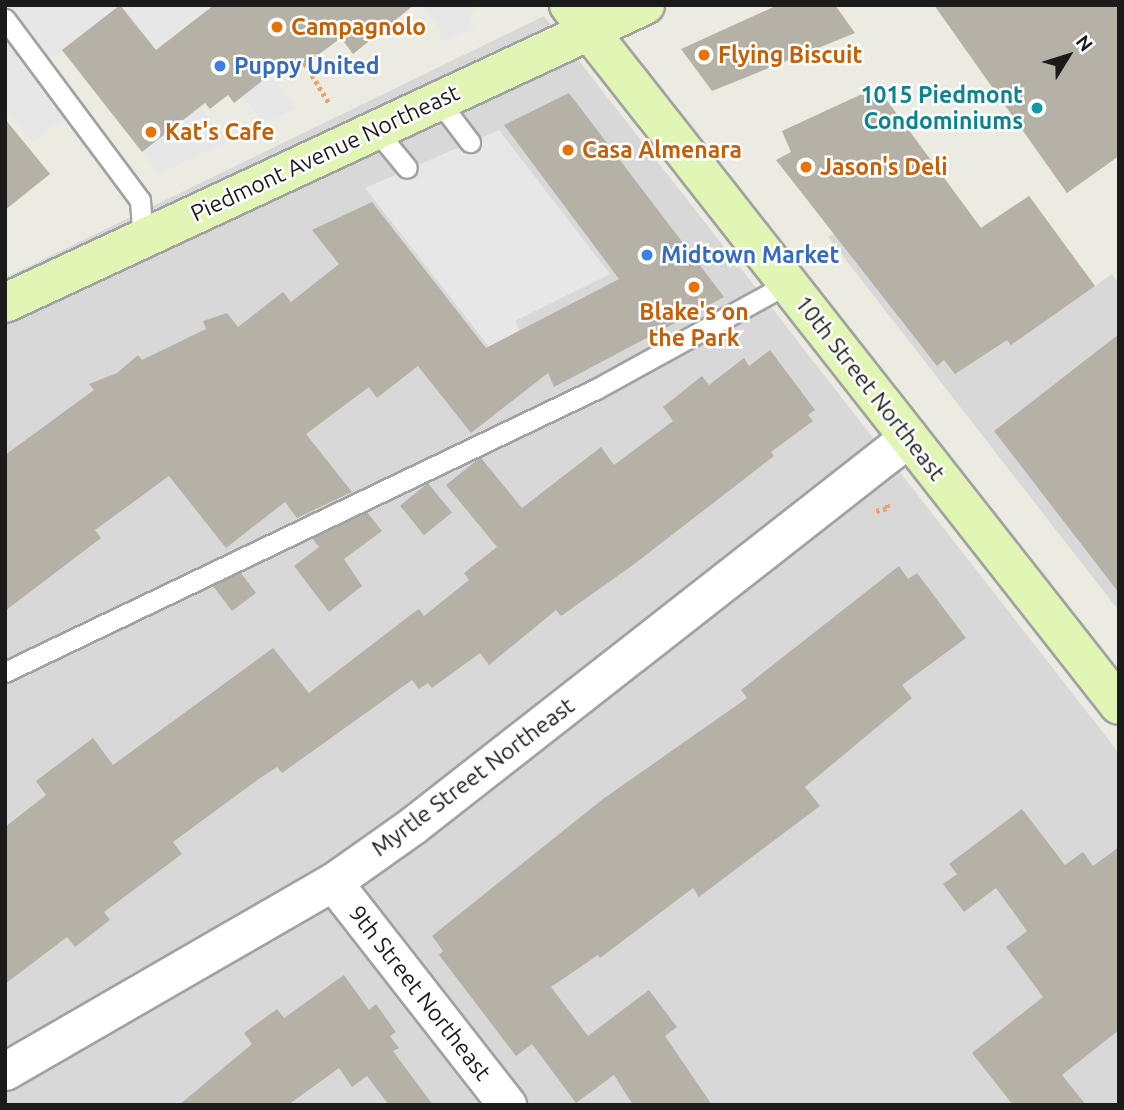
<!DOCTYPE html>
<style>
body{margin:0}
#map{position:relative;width:1124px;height:1110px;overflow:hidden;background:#ecebe1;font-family:Ubuntu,sans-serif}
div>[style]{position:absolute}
.residential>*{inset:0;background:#d9d8d8}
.parking>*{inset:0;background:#e7e7e7}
.building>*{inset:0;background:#b5b1a6;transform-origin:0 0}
.path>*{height:4.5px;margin-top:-2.25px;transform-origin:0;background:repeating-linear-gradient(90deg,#f39d6b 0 3.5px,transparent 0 7px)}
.roads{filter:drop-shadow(2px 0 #a2a2a2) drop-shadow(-2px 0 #a2a2a2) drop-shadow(0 2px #a2a2a2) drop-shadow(0 -2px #a2a2a2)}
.service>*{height:19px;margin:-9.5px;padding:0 9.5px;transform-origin:9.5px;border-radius:9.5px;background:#fff}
.minor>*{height:37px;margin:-18.5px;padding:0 18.5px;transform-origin:18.5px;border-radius:18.5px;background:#fff}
.secondary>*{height:38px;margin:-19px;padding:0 19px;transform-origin:19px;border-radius:19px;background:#e1f6b5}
.dots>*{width:19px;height:19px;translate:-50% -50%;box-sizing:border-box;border:4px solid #fff;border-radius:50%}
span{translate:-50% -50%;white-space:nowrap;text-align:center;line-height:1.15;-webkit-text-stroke:5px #fff;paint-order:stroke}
.food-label{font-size:23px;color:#c56008;font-weight:700}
.left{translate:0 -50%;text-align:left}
.shop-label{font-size:23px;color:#366cbe;font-weight:700}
.culture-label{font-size:23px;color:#0d838f;font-weight:700}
.right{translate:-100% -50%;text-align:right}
.street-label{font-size:23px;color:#1b1b1b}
.frame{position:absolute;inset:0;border:7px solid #1b1b1b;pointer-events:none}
.north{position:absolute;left:1033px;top:21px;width:70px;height:70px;-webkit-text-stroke:5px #fff;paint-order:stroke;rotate:52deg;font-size:19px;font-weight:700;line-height:28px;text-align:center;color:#1b1b1b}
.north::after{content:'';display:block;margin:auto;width:24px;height:32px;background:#1b1b1b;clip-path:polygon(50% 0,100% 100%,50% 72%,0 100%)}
</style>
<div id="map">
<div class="residential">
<div style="clip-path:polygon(544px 16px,1119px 753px,1119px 1105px,5px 1105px,5px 278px)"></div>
<div style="clip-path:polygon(934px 167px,981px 228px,1029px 196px,1095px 286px,1112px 274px,1119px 284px,1119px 611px,828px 237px)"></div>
</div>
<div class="parking">
<div style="clip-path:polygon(5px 5px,120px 5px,42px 68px,74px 111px,32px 143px,5px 110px)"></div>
<div style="clip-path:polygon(120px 5px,219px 5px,156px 51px)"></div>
<div style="clip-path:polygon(420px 5px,479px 5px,469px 16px,475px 26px,441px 42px,439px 28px)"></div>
<div style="clip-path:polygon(270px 75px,296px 109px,263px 122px,243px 96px)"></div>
<div style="clip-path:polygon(200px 107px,228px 141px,159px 174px,142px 152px)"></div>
<div style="clip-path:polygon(499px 130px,610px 274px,515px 321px,522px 335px,493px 352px,365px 188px)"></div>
</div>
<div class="building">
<div style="clip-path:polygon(120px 5px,156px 50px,214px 5px,414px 5px,353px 54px,341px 38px,288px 77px,280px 67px,234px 103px,228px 95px,210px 109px,205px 103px,142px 152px,62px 50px)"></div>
<div style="clip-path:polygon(778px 5px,835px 5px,855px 33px,712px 91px,681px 49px)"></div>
<div style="clip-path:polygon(934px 5px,1119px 5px,1119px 156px,1067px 193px)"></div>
<div style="clip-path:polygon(877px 87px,981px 228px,1029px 196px,1095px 286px,1011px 345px,1007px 340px,955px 374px,944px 360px,937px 366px,776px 160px,791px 152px,782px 131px)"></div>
<div style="clip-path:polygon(569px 93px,724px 297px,554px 387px,548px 373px,471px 433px,418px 366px,377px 398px,369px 387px,306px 434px,352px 492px,297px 518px,285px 502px,226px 548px,169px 476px,95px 530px,101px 538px,5px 611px,5px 455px,94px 390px,89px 384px,117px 373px,138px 355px,142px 360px,206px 329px,203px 321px,227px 313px,238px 327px,283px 292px,291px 302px,339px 264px,312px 230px,372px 202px,486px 348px,619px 279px,504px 125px)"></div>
<div style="clip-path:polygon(5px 119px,50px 174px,5px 210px)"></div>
<div style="clip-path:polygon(1119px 334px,1119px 593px,994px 431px)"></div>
<div style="clip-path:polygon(770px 350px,815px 410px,808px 415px,813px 421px,771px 452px,774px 456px,633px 565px,561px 616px,556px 610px,489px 665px,480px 653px,432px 688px,428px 683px,419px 689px,412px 680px,282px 773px,277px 767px,260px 778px,173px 842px,182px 854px,104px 912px,110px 920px,75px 947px,67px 937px,5px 984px,5px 827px,46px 795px,36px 781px,93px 738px,113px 765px,273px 648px,309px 693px,413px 613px,419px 609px,424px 616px,469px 580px,464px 573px,497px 547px,446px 485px,477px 460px,481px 458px,522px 508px,601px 447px,614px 465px,673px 421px,663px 407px,702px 376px,709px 385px,744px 358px,749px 366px)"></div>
<div style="left:428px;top:483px;width:38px;height:36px;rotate:51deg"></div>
<div style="clip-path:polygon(367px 512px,382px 531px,344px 559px,362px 586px,329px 612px,294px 566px,319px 547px,312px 538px)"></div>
<div style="clip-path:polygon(899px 566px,908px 579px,917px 573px,966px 638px,902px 685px,912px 698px,805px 787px,820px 806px,699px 897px,693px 888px,600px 958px,598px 955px,551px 987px,588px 1036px,649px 990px,677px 1027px,665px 1036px,712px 1105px,633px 1105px,614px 1075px,576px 1103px,532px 1044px,516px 1056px,439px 955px,443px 951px,432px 936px,603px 799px,747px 698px,741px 690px)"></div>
<div style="clip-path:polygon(241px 573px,256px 593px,232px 611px,213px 586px)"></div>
<div style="clip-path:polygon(1022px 809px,1065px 865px,1083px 852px,1093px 866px,1119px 847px,1119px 1030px,1062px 1075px,1086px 1105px,1013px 1105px,972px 1053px,1043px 997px,1006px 947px,1027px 931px,996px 888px,964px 912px,943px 884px,957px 874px,949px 864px)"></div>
<div style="clip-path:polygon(344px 975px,369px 1010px,376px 1004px,396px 1032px,390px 1036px,399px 1048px,393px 1051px,433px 1105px,389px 1105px,367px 1076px,352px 1087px,339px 1068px,288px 1105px,179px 1105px,252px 1044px,244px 1033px,277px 1009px,284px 1018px)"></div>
</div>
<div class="path">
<div style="left:305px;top:63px;width:47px;rotate:59deg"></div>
<div style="left:876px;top:511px;width:12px;rotate:-14deg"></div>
<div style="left:888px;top:508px;width:7px;rotate:-106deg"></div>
</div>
<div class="roads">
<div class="service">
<div style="left:5px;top:19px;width:226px;rotate:53.3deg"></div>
<div style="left:140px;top:200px;width:39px;rotate:86deg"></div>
<div style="left:438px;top:100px;width:53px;rotate:52.7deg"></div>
<div style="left:375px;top:129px;width:50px;rotate:50.6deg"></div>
<div style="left:5px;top:672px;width:655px;rotate:-25.59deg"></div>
<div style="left:596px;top:389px;width:220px;rotate:-28.8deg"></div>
</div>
<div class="minor">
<div style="left:333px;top:882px;width:283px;rotate:52deg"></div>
<div style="left:5px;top:1071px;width:379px;rotate:-30deg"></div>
<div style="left:333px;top:882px;width:97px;rotate:-35.3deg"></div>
<div style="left:412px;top:826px;width:631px;rotate:-38.05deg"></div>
</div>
<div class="secondary">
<div style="left:569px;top:5px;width:890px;rotate:51.84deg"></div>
<div style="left:5px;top:303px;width:706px;rotate:-24.97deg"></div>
</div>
</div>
<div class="dots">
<div style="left:277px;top:27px;background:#e8710a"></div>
<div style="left:704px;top:55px;background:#e8710a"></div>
<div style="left:220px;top:66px;background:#3f7fe0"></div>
<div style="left:1037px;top:108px;background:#0f9aa8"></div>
<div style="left:151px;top:132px;background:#e8710a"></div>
<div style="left:568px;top:150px;background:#e8710a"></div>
<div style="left:806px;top:167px;background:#e8710a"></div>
<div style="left:647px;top:255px;background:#3f7fe0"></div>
<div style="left:694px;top:287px;background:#e8710a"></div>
</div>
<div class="food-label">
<span class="left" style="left:291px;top:27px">Campagnolo</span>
<span class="left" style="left:718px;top:55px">Flying Biscuit</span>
<span class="left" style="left:165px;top:132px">Kat's Cafe</span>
<span class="left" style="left:582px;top:150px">Casa Almenara</span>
<span class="left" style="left:820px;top:167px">Jason's Deli</span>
<span style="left:694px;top:325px">Blake's on<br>the Park</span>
</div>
<div class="shop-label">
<span class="left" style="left:234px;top:66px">Puppy United</span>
<span class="left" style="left:661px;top:255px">Midtown Market</span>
</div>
<div class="culture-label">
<span class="right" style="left:1023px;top:108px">1015 Piedmont<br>Condominiums</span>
</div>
<div class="street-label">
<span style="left:325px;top:153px;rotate:-25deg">Piedmont Avenue Northeast</span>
<span style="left:870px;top:388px;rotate:52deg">10th Street Northeast</span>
<span style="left:473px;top:777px;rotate:-37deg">Myrtle Street Northeast</span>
<span style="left:420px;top:993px;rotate:52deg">9th Street Northeast</span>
</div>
<div class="frame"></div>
<div class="north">N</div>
</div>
